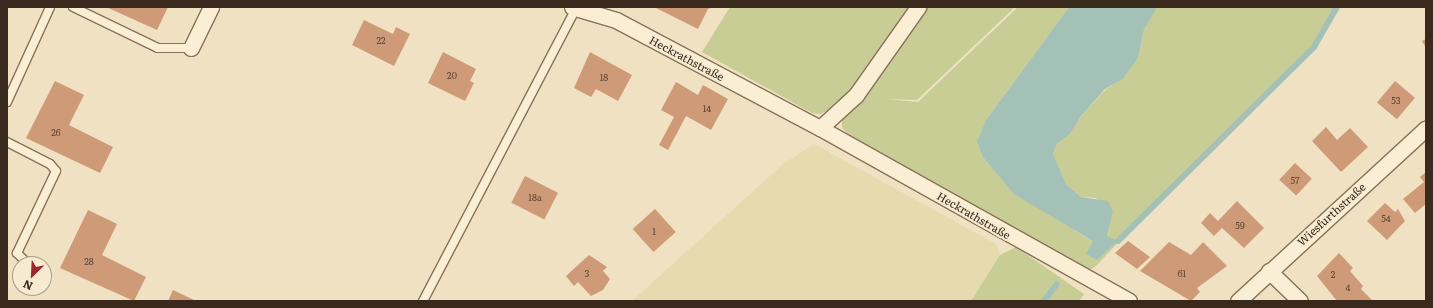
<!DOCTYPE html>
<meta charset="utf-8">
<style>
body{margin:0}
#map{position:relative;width:1433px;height:308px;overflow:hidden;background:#efe1c2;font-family:Literata,serif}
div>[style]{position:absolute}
.farmland>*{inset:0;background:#e5dbaf}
.green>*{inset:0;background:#c7cd95}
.water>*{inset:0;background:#a4c1b8}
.stream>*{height:6px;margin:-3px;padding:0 3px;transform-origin:3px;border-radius:3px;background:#a4c1b8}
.building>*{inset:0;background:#ce9a77;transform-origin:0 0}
.roads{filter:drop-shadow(1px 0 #897259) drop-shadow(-1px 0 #897259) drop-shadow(0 1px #897259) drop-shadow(0 -1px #897259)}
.lane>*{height:8px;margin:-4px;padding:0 4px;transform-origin:4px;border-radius:4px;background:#faeed5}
.street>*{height:15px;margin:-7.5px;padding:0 7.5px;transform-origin:7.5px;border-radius:7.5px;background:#faeed5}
span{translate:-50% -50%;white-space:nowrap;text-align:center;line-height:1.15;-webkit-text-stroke:4px #f6ebd1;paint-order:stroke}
.number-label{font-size:9px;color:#5e4634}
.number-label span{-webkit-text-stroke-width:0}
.street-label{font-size:11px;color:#392a1d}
.frame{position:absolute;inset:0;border:8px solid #392a1d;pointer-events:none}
.north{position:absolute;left:12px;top:256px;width:40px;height:40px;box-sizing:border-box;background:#f6ebd1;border:1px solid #aa9e89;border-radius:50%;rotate:204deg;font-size:11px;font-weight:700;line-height:16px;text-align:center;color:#392a1d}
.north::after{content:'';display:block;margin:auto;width:14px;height:18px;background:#9a2729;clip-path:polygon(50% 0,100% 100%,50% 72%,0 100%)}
</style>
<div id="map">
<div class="farmland">
<div style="clip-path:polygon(814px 144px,996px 244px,1000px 255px,971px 301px,632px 301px,782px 165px)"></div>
</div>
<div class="green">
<div style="clip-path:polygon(730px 7px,1015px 7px,917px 100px,885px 99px,918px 102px,1018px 7px,1069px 7px,986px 120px,977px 141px,1077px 232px,1093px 241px,1118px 242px,1107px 236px,1113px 212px,1096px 198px,1081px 197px,1066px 184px,1053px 155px,1057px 144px,1070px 134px,1081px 116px,1106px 89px,1123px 79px,1138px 58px,1144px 30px,1156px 7px,1339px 7px,1315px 48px,1170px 187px,1096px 266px,1087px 272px,852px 137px,842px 128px,842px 120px,865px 98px,853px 88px,828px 110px,821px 114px,812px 113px,702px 52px)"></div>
<div style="clip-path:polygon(1016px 247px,1084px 294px,1079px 301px,971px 301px,1000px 255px)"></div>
</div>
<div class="water">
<div style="clip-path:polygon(1069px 7px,1157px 7px,1144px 30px,1138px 58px,1123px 79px,1105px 89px,1081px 116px,1070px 134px,1057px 144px,1053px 154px,1066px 184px,1081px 197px,1108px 201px,1113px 212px,1107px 236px,1118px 241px,1097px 260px,1086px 254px,1093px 241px,1014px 194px,983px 157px,977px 141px,986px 120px)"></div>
</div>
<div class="stream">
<div style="left:1118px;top:241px;width:276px;rotate:-44.7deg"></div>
<div style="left:1314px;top:47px;width:46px;rotate:-60.1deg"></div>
<div style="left:1044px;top:301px;width:21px;rotate:-53deg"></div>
</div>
<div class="building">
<div style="clip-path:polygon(106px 7px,168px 7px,157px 30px)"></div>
<div style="clip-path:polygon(654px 7px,713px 7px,708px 9px,698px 29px)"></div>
<div style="clip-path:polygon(364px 20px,393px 34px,396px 27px,410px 34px,394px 66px,352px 45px)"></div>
<div style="clip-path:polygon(1426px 39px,1426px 48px,1422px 41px)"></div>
<div style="clip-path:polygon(443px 52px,476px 69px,470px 81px,474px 83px,465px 101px,428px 83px)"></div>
<div style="clip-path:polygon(590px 52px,632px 75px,618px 101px,596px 89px,591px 97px,574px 88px)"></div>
<div style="clip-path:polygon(55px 81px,84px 95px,69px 125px,113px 147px,100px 173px,26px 138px)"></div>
<div style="left:1395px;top:81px;width:26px;height:28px;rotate:40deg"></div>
<div style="clip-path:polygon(676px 82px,698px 95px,703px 85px,728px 99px,711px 130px,686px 116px,668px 150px,659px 145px,674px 117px,661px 110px)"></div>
<div style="clip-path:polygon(1326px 127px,1337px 140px,1350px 128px,1368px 147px,1341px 172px,1312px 141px)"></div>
<div style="left:1295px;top:163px;width:23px;height:23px;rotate:43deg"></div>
<div style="clip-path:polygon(1426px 172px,1426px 204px,1415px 213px,1403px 199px,1424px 182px,1420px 177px)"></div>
<div style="left:525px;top:176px;width:37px;height:30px;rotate:27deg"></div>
<div style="clip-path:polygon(1237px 201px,1264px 228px,1244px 248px,1222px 228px,1214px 236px,1201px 223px,1210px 213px,1218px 221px)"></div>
<div style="clip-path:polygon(1385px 203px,1395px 212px,1398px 209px,1405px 221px,1387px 240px,1367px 221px)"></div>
<div style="left:655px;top:209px;width:31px;height:30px;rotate:48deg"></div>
<div style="clip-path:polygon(88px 210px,117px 224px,102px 255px,146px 277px,134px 301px,60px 268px)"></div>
<div style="clip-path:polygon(1128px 241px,1150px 257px,1137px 269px,1115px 253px)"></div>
<div style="clip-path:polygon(1169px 242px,1191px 255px,1203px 242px,1227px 266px,1197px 288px,1200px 292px,1191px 301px,1140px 271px)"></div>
<div style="clip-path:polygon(1339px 253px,1353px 268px,1350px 271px,1363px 286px,1361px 289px,1373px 301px,1337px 301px,1317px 276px)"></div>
<div style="clip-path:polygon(589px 255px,607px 267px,603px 271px,610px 279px,603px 290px,591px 296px,578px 282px,574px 286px,566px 276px)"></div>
<div style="clip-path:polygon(173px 290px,196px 301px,168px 301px)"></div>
</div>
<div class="roads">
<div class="lane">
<div style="left:73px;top:7px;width:94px;rotate:25.8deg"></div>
<div style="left:158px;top:48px;width:33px"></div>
<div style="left:7px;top:102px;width:104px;rotate:-65.6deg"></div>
<div style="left:7px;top:142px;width:48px;rotate:27.1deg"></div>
<div style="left:50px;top:164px;width:9px;rotate:49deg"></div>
<div style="left:56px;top:171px;width:91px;rotate:115.4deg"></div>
<div style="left:17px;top:253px;width:16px;rotate:45deg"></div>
<div style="left:423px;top:301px;width:331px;rotate:-62.4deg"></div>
</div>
<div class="street">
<div style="left:572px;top:7px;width:46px;rotate:16.5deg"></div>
<div style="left:616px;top:20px;width:231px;rotate:27.9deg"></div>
<div style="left:820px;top:128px;width:354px;rotate:29.2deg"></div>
<div style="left:191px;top:48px;width:46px;rotate:-64deg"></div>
<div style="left:820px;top:128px;width:49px;rotate:-42.5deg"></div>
<div style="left:856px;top:95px;width:108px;rotate:-54.8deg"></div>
<div style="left:1269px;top:271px;width:43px;rotate:44.1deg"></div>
<div style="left:1238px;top:301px;width:255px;rotate:-42.6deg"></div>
</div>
</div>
<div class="number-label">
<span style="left:381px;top:40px">22</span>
<span style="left:452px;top:75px">20</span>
<span style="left:604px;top:77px">18</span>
<span style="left:1396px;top:100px">53</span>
<span style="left:707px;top:108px">14</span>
<span style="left:56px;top:132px">26</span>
<span style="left:1295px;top:180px">57</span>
<span style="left:535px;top:197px">18a</span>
<span style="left:1386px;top:218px">54</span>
<span style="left:1240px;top:225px">59</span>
<span style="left:654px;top:231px">1</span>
<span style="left:89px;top:261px">28</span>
<span style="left:587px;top:273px">3</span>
<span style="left:1182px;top:273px">61</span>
<span style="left:1333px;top:274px">2</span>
<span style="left:1348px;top:287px">4</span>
</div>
<div class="street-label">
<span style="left:687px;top:58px;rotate:28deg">Heckrathstraße</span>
<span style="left:1331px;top:214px;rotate:-42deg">Wiesfurthstraße</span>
<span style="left:974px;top:215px;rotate:30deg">Heckrathstraße</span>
</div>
<div class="frame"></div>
<div class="north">N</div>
</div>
